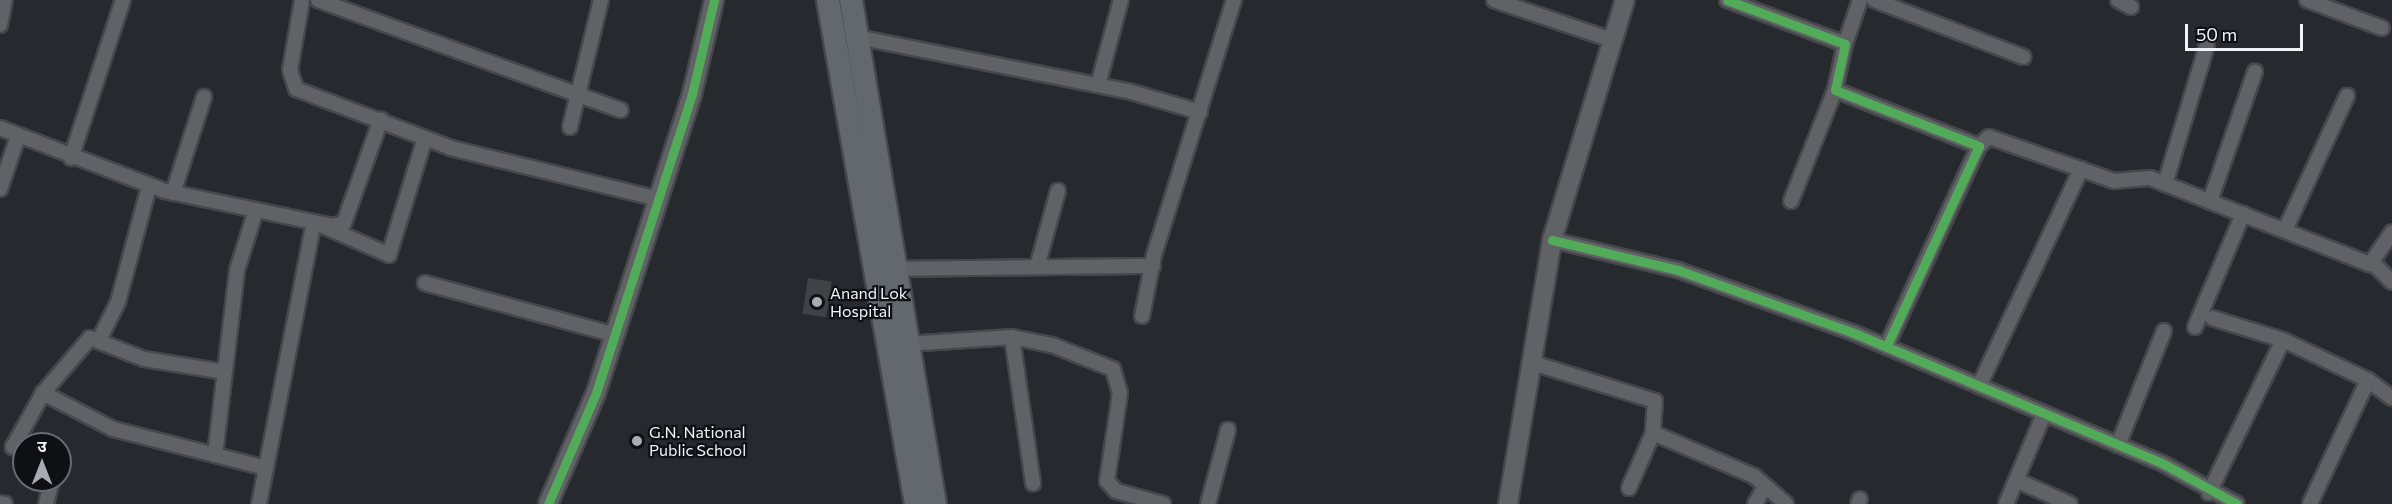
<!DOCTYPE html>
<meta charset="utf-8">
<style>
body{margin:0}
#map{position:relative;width:2392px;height:504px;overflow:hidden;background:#26292d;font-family:Commissioner,"Noto Sans Devanagari",sans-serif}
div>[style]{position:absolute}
.building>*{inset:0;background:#404345;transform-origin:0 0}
.roads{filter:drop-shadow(2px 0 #45474b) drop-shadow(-2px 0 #45474b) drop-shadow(0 2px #45474b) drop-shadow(0 -2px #45474b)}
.minor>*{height:14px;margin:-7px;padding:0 7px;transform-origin:7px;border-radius:7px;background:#606266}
.tertiary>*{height:18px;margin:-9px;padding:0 9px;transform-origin:9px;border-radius:9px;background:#606266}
.primary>*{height:22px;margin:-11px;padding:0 11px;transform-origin:11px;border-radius:11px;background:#63676e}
.cycleway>*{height:9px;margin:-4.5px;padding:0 4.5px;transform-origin:4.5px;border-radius:4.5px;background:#51ab58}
.dots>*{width:16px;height:16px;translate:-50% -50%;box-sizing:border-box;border:3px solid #0e1014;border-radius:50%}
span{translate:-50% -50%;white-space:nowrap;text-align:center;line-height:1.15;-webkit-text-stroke:4.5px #0e1014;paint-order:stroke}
.poi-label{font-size:16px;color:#f0f4f9}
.left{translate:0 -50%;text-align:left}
.north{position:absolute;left:12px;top:432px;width:60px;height:60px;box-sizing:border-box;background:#0e1014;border:2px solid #686b70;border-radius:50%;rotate:0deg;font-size:16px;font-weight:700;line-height:24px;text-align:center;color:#f0f4f9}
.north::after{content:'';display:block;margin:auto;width:21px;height:27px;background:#a9adb2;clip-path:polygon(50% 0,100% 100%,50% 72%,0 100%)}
.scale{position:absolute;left:2185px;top:24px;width:118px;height:27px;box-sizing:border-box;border:3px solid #f0f4f9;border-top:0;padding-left:8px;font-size:18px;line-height:21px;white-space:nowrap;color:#f0f4f9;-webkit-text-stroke:4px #0e1014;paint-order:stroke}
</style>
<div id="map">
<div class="building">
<div style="left:808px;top:278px;width:24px;height:36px;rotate:9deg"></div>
</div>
<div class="roads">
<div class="minor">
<div style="left:302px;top:0;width:71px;rotate:99.7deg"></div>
<div style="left:290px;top:70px;width:20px;rotate:72deg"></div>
<div style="left:296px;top:89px;width:166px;rotate:20.8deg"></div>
<div style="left:451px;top:148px;width:214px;rotate:13.8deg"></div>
<div style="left:318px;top:0;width:322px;rotate:20deg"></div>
<div style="left:1494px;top:0;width:125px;rotate:18.7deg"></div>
<div style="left:1727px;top:0;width:126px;rotate:20.4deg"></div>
<div style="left:1845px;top:44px;width:47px;rotate:102.3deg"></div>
<div style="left:1835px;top:90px;width:155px;rotate:21.3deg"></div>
<div style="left:1979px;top:146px;width:221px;rotate:114.8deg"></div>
<div style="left:1874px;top:0;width:160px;rotate:20.9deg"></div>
<div style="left:2118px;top:0;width:15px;rotate:28deg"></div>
<div style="left:2307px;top:0;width:80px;rotate:20.5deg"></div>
<div style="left:0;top:25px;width:25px;rotate:-79deg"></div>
<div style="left:857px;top:37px;width:276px;rotate:11.3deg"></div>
<div style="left:1128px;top:91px;width:75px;rotate:16.3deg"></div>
<div style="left:1845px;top:44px;width:46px;rotate:-71.2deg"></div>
<div style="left:1098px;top:85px;width:88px;rotate:-74.9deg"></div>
<div style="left:570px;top:127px;width:131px;rotate:-76.3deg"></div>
<div style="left:0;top:128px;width:177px;rotate:20.9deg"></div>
<div style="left:165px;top:191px;width:172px;rotate:11.8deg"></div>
<div style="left:333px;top:226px;width:11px;rotate:-15deg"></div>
<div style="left:344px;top:223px;width:110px;rotate:-70.4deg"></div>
<div style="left:1979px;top:146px;width:13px;rotate:-42deg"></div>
<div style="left:1989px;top:137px;width:133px;rotate:19.4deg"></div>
<div style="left:2114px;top:181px;width:36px;rotate:-5deg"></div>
<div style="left:2150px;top:178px;width:236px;rotate:21.4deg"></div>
<div style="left:2370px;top:264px;width:39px;rotate:-55deg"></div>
<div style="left:71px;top:158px;width:166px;rotate:-71.8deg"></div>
<div style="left:2165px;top:184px;width:145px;rotate:-73.2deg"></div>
<div style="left:0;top:189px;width:56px;rotate:-71.2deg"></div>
<div style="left:173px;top:193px;width:101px;rotate:-72.1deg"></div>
<div style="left:1791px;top:201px;width:119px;rotate:-68.4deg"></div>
<div style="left:2210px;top:201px;width:137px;rotate:-70.8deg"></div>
<div style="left:2285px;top:230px;width:148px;rotate:-65.2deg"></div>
<div style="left:1552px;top:240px;width:130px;rotate:13.4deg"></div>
<div style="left:1678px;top:270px;width:187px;rotate:19.7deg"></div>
<div style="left:1854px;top:333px;width:334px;rotate:22.9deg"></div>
<div style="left:2162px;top:463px;width:85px;rotate:28.7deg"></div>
<div style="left:2374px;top:264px;width:25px;rotate:45deg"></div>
<div style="left:1037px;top:267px;width:79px;rotate:-74.6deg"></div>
<div style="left:894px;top:269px;width:259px;rotate:-0.7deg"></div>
<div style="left:425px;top:283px;width:197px;rotate:15.3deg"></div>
<div style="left:1142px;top:316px;width:62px;rotate:-78.9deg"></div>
<div style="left:1154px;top:255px;width:267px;rotate:-72.6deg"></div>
<div style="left:2212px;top:318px;width:74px;rotate:17.2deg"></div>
<div style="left:2195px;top:327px;width:123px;rotate:-67deg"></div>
<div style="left:1012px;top:337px;width:148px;rotate:81.8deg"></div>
<div style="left:99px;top:340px;width:42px;rotate:-63.4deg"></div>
<div style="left:118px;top:302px;width:120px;rotate:-75deg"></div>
<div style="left:907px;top:344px;width:105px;rotate:-3.8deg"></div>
<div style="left:1012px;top:337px;width:41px;rotate:11.3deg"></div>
<div style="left:1052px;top:345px;width:66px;rotate:21.5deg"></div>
<div style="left:1113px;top:369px;width:25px;rotate:74deg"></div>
<div style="left:1120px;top:393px;width:89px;rotate:98.4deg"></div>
<div style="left:1107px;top:481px;width:13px;rotate:48deg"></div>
<div style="left:1116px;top:491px;width:49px;rotate:15.5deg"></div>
<div style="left:1533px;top:363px;width:128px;rotate:17.3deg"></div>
<div style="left:1655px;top:401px;width:32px;rotate:94deg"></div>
<div style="left:1653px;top:433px;width:60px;rotate:113.6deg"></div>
<div style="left:2368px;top:380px;width:30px;rotate:37deg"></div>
<div style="left:1979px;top:386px;width:240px;rotate:-64.8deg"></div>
<div style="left:43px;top:393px;width:79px;rotate:27.2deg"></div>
<div style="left:113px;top:429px;width:158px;rotate:14.3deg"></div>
<div style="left:1653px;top:433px;width:110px;rotate:23.1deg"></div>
<div style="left:1754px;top:476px;width:43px;rotate:41.2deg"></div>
<div style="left:2118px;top:445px;width:123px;rotate:-68deg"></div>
<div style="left:24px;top:451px;width:12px;rotate:-160deg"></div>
<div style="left:13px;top:447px;width:62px;rotate:-60.9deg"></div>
<div style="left:43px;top:393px;width:72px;rotate:-49.5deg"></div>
<div style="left:90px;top:338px;width:58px;rotate:21.3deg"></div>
<div style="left:144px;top:359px;width:81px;rotate:9.2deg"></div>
<div style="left:215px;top:455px;width:186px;rotate:-83.2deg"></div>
<div style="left:237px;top:270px;width:63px;rotate:-72.4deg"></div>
<div style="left:2016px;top:480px;width:59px;rotate:24deg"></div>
<div style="left:2209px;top:493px;width:170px;rotate:-64.2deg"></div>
<div style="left:2283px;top:340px;width:94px;rotate:25.2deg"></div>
<div style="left:2368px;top:380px;width:137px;rotate:115.1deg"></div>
<div style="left:0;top:503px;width:5px;rotate:11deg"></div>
<div style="left:46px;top:504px;width:25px;rotate:-76deg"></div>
<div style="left:259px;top:504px;width:287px;rotate:-79deg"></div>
<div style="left:314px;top:222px;width:82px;rotate:23.7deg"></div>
<div style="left:389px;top:255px;width:122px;rotate:-72.9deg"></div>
<div style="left:1208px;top:504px;width:77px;rotate:-74.9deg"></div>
<div style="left:1755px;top:504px;width:20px;rotate:-60deg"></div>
<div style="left:1858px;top:504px;width:5px;rotate:-68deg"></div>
<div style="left:2006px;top:504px;width:98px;rotate:-67.1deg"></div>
</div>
<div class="tertiary">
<div style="left:548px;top:504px;width:121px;rotate:-66.6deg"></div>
<div style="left:596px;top:393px;width:314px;rotate:-72.2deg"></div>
<div style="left:692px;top:94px;width:97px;rotate:-76.8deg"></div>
<div style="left:1508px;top:504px;width:268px;rotate:-80.5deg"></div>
<div style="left:1552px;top:240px;width:251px;rotate:-73.1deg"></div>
</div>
<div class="primary">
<div style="left:828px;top:0;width:512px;rotate:80.1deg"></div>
<div style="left:851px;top:0;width:511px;rotate:80.54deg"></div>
</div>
</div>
<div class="cycleway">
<div style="left:1727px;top:0;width:126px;rotate:20.4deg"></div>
<div style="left:1845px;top:44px;width:47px;rotate:102.3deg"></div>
<div style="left:1835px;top:90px;width:155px;rotate:21.3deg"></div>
<div style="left:1979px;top:146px;width:221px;rotate:114.8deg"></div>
<div style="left:1552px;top:240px;width:130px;rotate:13.4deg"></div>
<div style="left:1678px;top:270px;width:187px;rotate:19.7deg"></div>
<div style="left:1854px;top:333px;width:334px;rotate:22.9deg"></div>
<div style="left:2162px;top:463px;width:85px;rotate:28.7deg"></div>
<div style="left:548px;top:504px;width:121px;rotate:-66.6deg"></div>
<div style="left:596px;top:393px;width:314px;rotate:-72.2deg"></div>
<div style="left:692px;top:94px;width:97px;rotate:-76.8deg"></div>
</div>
<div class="dots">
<div style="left:817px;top:302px;background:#a9adb2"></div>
<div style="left:637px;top:441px;background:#a9adb2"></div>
</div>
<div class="poi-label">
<span class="left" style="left:830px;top:302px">Anand Lok<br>Hospital</span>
<span class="left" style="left:649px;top:441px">G.N. National<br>Public School</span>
</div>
<div class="north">उ</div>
<div class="scale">50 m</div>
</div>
